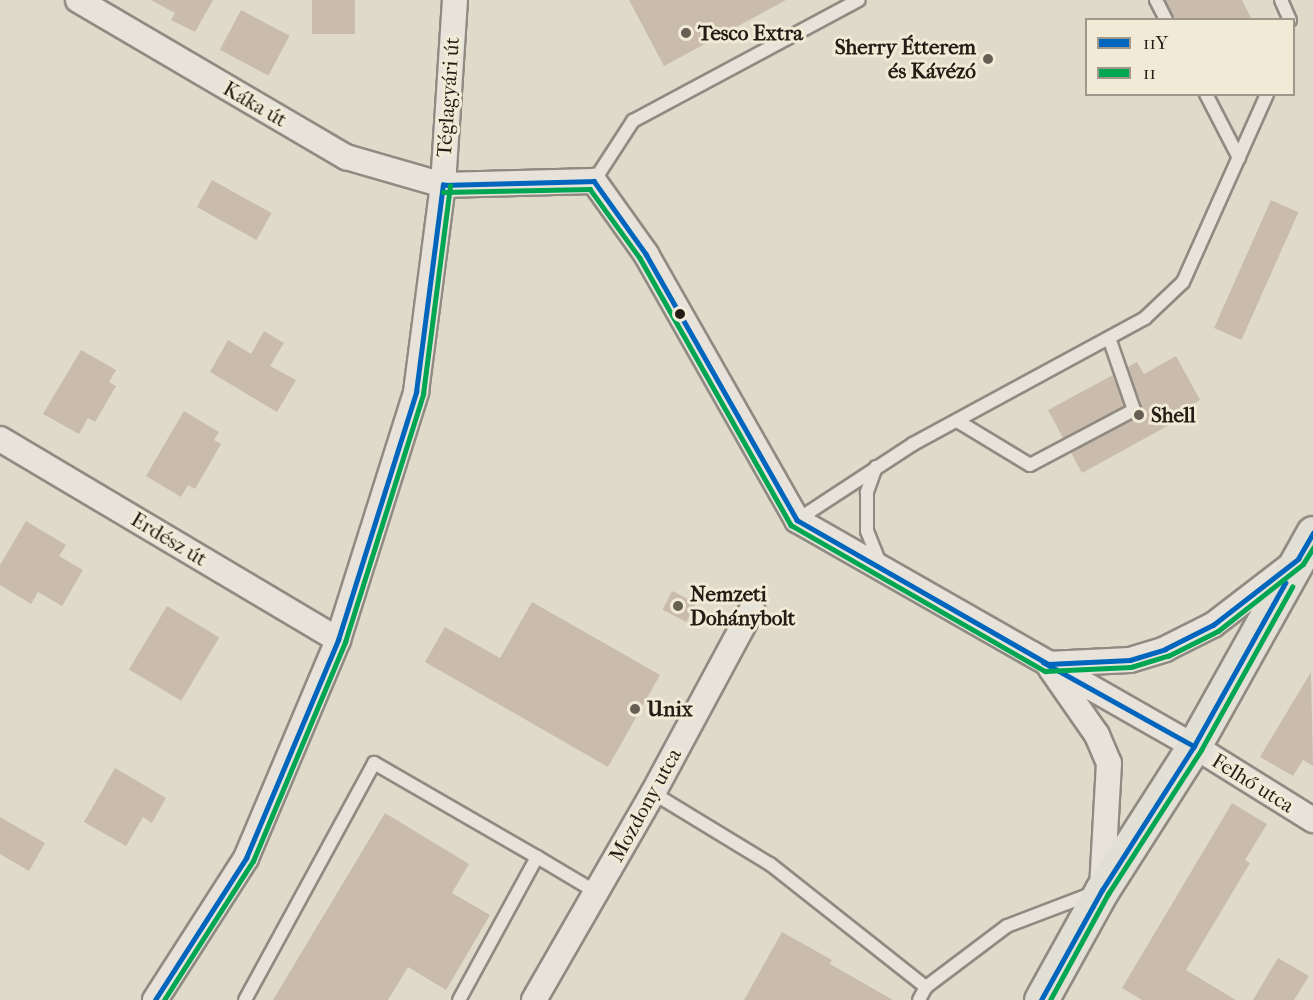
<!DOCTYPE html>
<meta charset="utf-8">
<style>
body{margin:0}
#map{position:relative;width:1313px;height:1000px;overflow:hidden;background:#dfdac9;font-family:"IM FELL French Canon",serif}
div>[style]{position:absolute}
.building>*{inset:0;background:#cabcac;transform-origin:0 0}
.roads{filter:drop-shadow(2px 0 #908b82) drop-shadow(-2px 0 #908b82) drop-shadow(0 2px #908b82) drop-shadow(0 -2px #908b82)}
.lane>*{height:12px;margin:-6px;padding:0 6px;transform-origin:6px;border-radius:6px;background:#e7e3db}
.street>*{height:24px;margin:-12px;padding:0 12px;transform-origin:12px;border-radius:12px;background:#e7e3db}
.primary>*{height:33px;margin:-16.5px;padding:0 16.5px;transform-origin:16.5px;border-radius:16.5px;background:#e2dfd5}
.bus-1>*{height:4.5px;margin:-2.25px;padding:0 2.25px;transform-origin:2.25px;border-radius:2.25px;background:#0065bd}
.bus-2>*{height:4.5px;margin:-2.25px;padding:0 2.25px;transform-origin:2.25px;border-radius:2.25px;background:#00a651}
.dots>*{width:16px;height:16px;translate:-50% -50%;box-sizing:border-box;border:3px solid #f0ead6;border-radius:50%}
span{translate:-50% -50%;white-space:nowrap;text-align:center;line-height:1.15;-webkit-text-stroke:6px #f0ead6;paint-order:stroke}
.poi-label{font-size:21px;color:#261b15;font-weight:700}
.left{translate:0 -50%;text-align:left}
.right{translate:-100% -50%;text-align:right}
.street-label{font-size:21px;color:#261b15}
.legend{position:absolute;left:1085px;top:18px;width:210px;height:78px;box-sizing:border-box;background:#f0ead6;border:2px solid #9f9789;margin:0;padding:8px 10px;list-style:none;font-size:18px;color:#261b15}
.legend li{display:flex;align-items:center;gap:12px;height:30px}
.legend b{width:30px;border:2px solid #9f9789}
</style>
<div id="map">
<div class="building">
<div style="clip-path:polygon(151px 0,213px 0,195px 32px,171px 20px,175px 13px)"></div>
<div style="left:312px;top:0;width:43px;height:34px"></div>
<div style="clip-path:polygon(629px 0,786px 0,664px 66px)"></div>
<div style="clip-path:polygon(1162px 0,1242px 0,1252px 20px,1172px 20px)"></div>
<div style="left:241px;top:10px;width:55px;height:45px;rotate:28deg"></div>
<div style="left:212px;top:180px;width:68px;height:31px;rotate:29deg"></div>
<div style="left:1271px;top:200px;width:30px;height:140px;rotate:24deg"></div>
<div style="clip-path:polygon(264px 331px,284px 343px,270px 366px,296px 380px,277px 412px,210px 372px,228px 340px,251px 354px)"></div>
<div style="clip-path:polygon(81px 350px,116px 370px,109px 382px,116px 386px,95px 422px,88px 418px,79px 434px,43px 414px)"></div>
<div style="clip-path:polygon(1176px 356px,1200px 400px,1168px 418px,1171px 424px,1082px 473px,1048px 410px,1137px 362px,1144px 374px)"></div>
<div style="clip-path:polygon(184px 411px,219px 432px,214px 440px,221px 444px,195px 489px,188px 485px,181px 497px,146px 476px)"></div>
<div style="clip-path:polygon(26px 521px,66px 545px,59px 556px,83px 570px,62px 606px,38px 592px,31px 604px,0 585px,0 565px)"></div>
<div style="left:672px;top:591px;width:27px;height:21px;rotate:27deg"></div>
<div style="clip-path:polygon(532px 602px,660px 675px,608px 767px,425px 662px,445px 627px,500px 658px)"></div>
<div style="left:167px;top:606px;width:61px;height:74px;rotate:31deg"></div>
<div style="clip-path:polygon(1311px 672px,1313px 766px,1303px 760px,1293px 776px,1260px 757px)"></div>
<div style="clip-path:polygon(115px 768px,166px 798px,152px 823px,143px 817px,126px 846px,84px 822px)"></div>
<div style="clip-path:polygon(1232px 803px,1267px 824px,1245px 860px,1250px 863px,1186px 970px,1236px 1000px,1142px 1000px,1122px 988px)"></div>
<div style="clip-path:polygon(385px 813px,469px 864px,452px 893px,490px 915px,446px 990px,408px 967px,388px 1000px,273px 1000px)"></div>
<div style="clip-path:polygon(0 817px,45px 843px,29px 871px,0 854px)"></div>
<div style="clip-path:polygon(782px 932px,832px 960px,830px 964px,893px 1000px,744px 1000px)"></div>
<div style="clip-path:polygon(1278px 958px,1309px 976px,1294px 1000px,1253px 1000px)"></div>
</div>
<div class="roads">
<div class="lane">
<div style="left:1156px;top:0;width:22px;rotate:63deg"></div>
<div style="left:1281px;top:0;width:22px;rotate:66deg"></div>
<div style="left:1206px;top:94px;width:72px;rotate:62.7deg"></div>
<div style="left:594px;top:181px;width:72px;rotate:-57deg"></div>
<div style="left:633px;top:121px;width:256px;rotate:-28.2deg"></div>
<div style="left:959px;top:422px;width:83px;rotate:31.2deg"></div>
<div style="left:1030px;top:465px;width:118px;rotate:-27.9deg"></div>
<div style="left:1134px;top:410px;width:76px;rotate:-109.1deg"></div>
<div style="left:876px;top:467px;width:27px;rotate:110deg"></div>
<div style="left:867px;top:492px;width:39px;rotate:90deg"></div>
<div style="left:867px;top:531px;width:35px;rotate:68deg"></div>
<div style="left:797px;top:520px;width:139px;rotate:-33.2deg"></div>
<div style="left:913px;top:444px;width:264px;rotate:-28.5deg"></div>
<div style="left:1145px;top:318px;width:52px;rotate:-43.5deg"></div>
<div style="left:1183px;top:282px;width:206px;rotate:-65.9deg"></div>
<div style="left:653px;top:793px;width:137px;rotate:31.3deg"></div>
<div style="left:770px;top:864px;width:199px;rotate:38.3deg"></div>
<div style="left:537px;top:857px;width:69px;rotate:30.7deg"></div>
<div style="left:245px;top:1000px;width:270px;rotate:-61.4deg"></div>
<div style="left:374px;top:763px;width:188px;rotate:30deg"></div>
<div style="left:537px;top:857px;width:163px;rotate:118.6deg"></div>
<div style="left:919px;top:1000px;width:15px;rotate:-62deg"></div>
<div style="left:926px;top:987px;width:101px;rotate:-37deg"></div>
<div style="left:1007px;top:926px;width:93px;rotate:-20.8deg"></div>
</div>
<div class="street">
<div style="left:78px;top:0;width:311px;rotate:30.4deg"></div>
<div style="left:346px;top:157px;width:101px;rotate:16.1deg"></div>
<div style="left:443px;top:185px;width:151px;rotate:-1.5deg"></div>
<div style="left:594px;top:181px;width:90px;rotate:54.5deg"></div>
<div style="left:646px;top:254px;width:306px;rotate:60.4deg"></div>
<div style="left:797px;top:520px;width:457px;rotate:29.7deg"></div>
<div style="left:1194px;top:746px;width:140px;rotate:31.9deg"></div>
<div style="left:0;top:439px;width:393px;rotate:30.7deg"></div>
<div style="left:1048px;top:664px;width:82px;rotate:-2.8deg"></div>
<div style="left:1130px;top:660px;width:37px;rotate:-17deg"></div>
<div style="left:1165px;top:649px;width:54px;rotate:-26.6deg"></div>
<div style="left:1213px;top:625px;width:98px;rotate:-37.6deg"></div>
<div style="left:1051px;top:669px;width:80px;rotate:55.1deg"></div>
<div style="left:1097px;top:735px;width:30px;rotate:67deg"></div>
<div style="left:1109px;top:763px;width:127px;rotate:93.2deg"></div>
<div style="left:155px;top:1000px;width:169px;rotate:-57.3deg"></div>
<div style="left:246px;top:858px;width:237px;rotate:-67.1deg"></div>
<div style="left:338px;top:640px;width:260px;rotate:-72.5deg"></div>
<div style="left:416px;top:392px;width:209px;rotate:-82.6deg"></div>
<div style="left:443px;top:185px;width:185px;rotate:-86.3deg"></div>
<div style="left:534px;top:1000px;width:239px;rotate:-60.1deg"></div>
<div style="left:653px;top:793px;width:209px;rotate:-61.7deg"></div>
</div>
<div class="primary">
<div style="left:1041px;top:1000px;width:126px;rotate:-61deg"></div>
<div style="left:1102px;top:890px;width:171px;rotate:-57.4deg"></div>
<div style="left:1194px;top:746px;width:244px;rotate:-60.8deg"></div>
</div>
</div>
<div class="bus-1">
<div style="left:443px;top:185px;width:151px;rotate:-1.5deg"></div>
<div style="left:594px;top:181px;width:90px;rotate:54.5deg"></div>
<div style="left:646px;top:254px;width:306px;rotate:60.4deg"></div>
<div style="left:797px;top:520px;width:289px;rotate:29.8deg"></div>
<div style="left:1048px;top:664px;width:82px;rotate:-2.8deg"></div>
<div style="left:1130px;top:660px;width:37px;rotate:-17deg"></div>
<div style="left:1165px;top:649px;width:54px;rotate:-26.6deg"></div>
<div style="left:1213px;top:625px;width:108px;rotate:-37.8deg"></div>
<div style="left:1298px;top:559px;width:30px;rotate:-60deg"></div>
<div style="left:1043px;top:662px;width:173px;rotate:29.1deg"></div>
<div style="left:155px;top:1000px;width:169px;rotate:-57.3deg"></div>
<div style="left:246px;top:858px;width:237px;rotate:-67.1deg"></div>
<div style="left:338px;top:640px;width:260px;rotate:-72.5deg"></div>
<div style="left:416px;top:392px;width:209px;rotate:-82.6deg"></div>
<div style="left:1041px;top:1000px;width:126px;rotate:-61deg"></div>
<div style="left:1102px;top:890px;width:171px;rotate:-57.4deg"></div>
<div style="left:1194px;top:746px;width:187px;rotate:-60.8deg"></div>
</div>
<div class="bus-2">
<div style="left:443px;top:192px;width:147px;rotate:-1.2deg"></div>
<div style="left:590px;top:189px;width:85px;rotate:54.1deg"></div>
<div style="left:640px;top:258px;width:307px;rotate:60.5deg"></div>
<div style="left:791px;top:525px;width:293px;rotate:29.9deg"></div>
<div style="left:1045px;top:671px;width:86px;rotate:-2.7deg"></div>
<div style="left:1131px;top:667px;width:39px;rotate:-17deg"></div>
<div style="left:1168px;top:656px;width:56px;rotate:-26.6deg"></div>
<div style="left:1218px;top:631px;width:108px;rotate:-38.2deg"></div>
<div style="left:1303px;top:564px;width:19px;rotate:-58deg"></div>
<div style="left:164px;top:1000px;width:165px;rotate:-57.4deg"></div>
<div style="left:253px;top:861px;width:238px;rotate:-67.2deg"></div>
<div style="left:345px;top:642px;width:260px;rotate:-72.5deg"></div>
<div style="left:423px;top:394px;width:210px;rotate:-82.6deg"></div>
<div style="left:1050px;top:1000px;width:121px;rotate:-61.3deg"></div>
<div style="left:1108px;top:894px;width:171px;rotate:-57.1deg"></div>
<div style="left:1201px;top:750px;width:187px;rotate:-60.8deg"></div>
</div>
<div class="dots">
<div style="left:686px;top:33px;background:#675e54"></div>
<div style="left:988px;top:59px;background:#675e54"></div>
<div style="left:680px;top:314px;background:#261b15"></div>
<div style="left:1139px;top:415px;background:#675e54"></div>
<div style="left:678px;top:606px;background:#675e54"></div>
<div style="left:635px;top:709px;background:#675e54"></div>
</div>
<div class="poi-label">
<span class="left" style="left:698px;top:33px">Tesco Extra</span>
<span class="right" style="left:976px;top:59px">Sherry Étterem<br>és Kávézó</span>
<span class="left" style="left:1151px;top:415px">Shell</span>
<span class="left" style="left:690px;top:606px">Nemzeti<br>Dohánybolt</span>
<span class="left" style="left:647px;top:709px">Unix</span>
</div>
<div class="street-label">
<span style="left:448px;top:97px;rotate:-86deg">Téglagyári út</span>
<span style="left:255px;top:104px;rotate:30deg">Káka út</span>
<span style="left:169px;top:539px;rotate:31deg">Erdész út</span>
<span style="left:1253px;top:783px;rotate:32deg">Felhő utca</span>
<span style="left:645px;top:805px;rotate:-61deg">Mozdony utca</span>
</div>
<ul class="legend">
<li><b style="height:8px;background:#0065bd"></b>11Y</li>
<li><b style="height:8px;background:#00a651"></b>11</li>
</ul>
</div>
